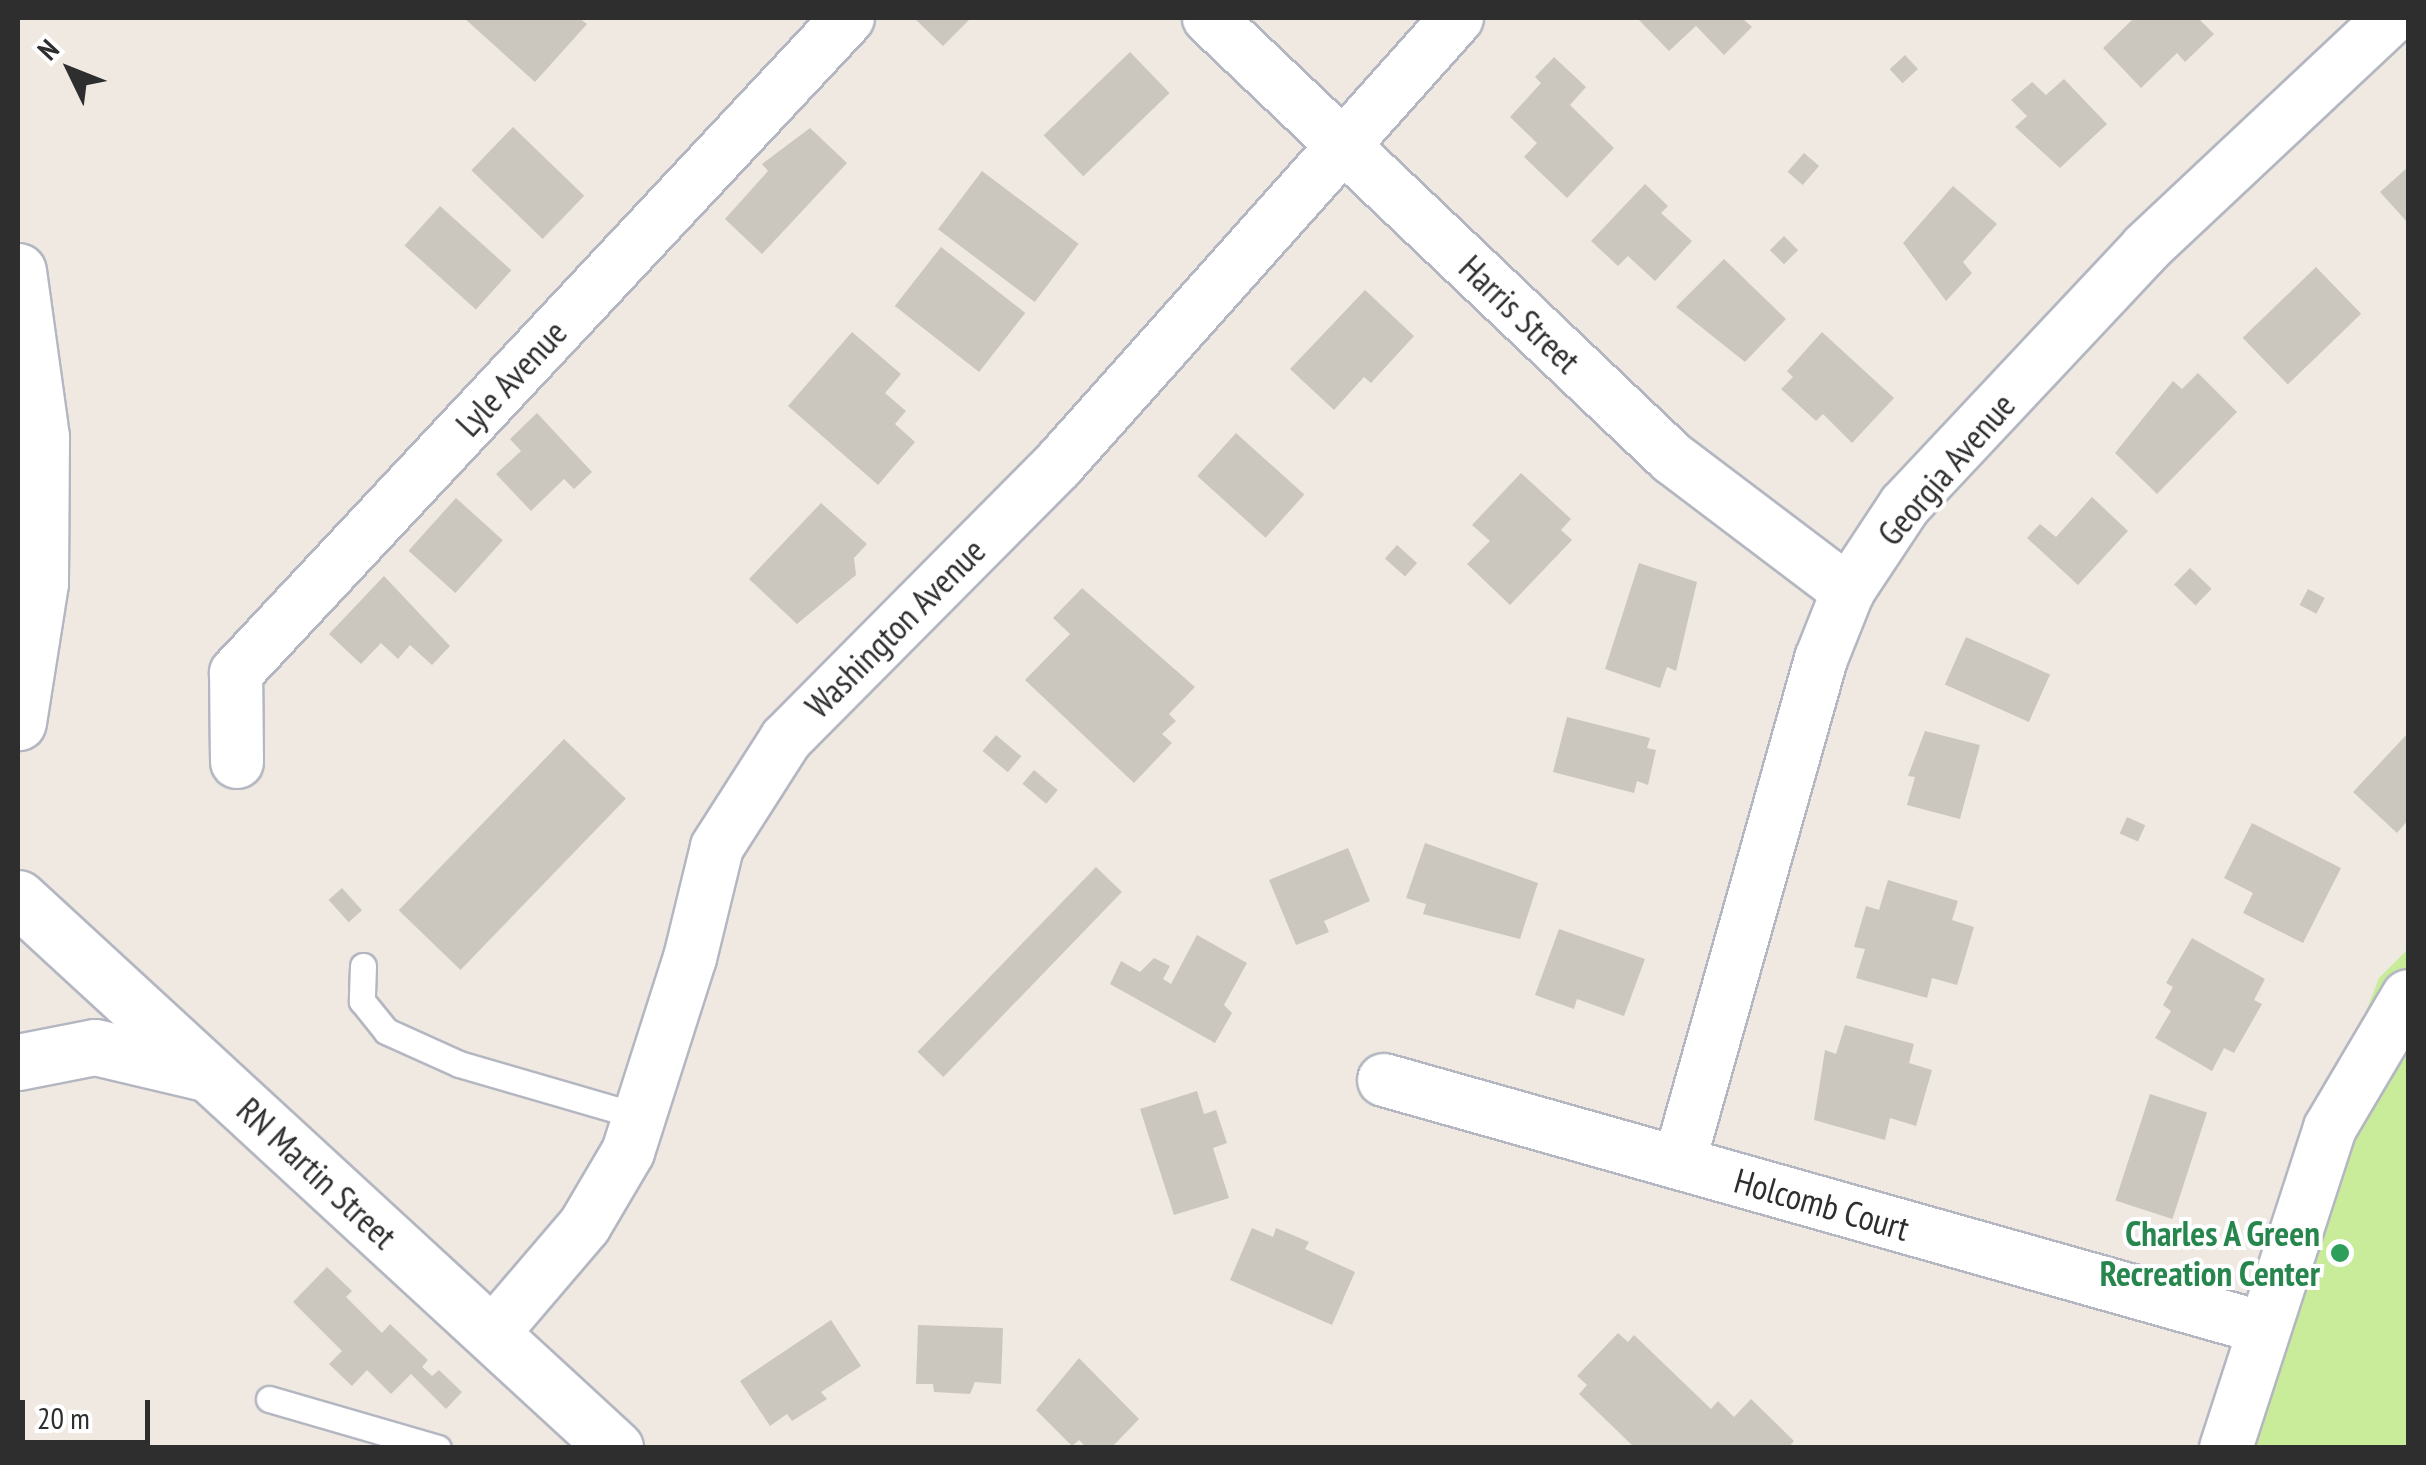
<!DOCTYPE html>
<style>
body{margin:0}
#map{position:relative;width:2426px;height:1465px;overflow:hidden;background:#efe9e1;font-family:"PT Sans Narrow",sans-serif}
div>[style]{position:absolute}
.pitch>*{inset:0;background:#c9ec9a}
.building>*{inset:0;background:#cbc7bf;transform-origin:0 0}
.roads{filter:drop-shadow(2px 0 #b4b7c1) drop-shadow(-2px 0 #b4b7c1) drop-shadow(0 2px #b4b7c1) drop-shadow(0 -2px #b4b7c1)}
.lane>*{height:25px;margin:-12.5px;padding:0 12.5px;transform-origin:12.5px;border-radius:12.5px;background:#fff}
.street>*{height:52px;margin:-26px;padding:0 26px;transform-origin:26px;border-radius:26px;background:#fff}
.secondary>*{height:55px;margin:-27.5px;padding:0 27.5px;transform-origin:27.5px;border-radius:27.5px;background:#fff}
.dots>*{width:28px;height:28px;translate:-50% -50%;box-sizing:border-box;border:5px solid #fff;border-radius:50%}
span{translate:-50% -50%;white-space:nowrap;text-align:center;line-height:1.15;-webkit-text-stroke:8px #fff;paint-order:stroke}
.street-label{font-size:35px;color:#2e2e2e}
.leisure-label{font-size:35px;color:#27864d;font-weight:700}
.right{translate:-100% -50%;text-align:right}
.frame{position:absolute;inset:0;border:20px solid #2e2e2e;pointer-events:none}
.north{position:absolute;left:20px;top:20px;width:100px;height:100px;-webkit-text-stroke:8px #fff;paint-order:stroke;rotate:313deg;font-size:28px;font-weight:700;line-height:40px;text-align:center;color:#2e2e2e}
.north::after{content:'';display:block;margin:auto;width:35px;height:45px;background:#2e2e2e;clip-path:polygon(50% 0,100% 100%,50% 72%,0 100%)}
.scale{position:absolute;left:20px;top:1400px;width:130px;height:45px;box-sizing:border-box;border:5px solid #2e2e2e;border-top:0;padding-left:12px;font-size:30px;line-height:35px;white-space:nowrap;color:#2e2e2e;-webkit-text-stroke:8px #fff;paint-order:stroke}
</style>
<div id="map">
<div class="pitch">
<div style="clip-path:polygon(2408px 949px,2408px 1447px,2206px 1448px,2213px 1407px,2379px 978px)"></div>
</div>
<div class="building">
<div style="clip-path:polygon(464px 18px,579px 18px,587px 24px,535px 82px)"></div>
<div style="clip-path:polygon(914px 18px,971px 18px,943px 46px)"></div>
<div style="clip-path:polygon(1637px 18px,1742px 18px,1752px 27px,1724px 55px,1696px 26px,1669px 51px)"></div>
<div style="clip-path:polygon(2134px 18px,2198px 18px,2214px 34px,2185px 62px,2177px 53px,2141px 88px,2103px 48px)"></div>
<div style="left:1130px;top:52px;width:57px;height:120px;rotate:46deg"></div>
<div style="left:1905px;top:55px;width:19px;height:21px;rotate:47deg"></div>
<div style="clip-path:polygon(1554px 57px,1586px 87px,1570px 105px,1614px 148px,1567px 198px,1524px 157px,1537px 143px,1510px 117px,1541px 83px,1535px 77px)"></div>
<div style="clip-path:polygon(2064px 79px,2107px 124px,2060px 168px,2015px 127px,2027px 116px,2011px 100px,2032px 82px,2046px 95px)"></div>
<div style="left:513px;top:127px;width:99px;height:60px;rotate:44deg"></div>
<div style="clip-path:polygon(810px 128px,847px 163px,762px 254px,725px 219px,768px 171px,762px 164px)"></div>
<div style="left:1804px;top:153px;width:20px;height:25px;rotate:41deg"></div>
<div style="clip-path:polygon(2408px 167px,2408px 223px,2380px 192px)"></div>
<div style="left:982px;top:171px;width:121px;height:73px;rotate:37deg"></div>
<div style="clip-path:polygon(1645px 184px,1668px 206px,1661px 213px,1692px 241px,1655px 281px,1628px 256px,1618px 266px,1591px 241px)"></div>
<div style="clip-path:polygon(1953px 186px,1997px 224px,1963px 262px,1972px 273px,1946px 301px,1903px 243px)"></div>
<div style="left:440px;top:206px;width:96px;height:53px;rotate:42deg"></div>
<div style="left:1784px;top:236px;width:20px;height:20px;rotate:45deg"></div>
<div style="left:941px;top:247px;width:107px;height:75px;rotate:38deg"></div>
<div style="clip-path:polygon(1724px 259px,1786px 319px,1745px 362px,1676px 307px)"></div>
<div style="left:2316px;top:267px;width:65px;height:102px;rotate:46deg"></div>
<div style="clip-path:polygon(1365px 290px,1414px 336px,1371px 383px,1364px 377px,1334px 410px,1290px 369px)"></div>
<div style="clip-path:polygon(852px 332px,901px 374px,885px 393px,906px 411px,895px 424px,915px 442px,878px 485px,788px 406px)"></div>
<div style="clip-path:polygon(1822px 332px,1894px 398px,1852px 443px,1823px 414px,1816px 421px,1781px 389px,1793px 377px,1787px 371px)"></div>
<div style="clip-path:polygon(2198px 373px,2237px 412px,2157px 494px,2115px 453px,2173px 381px,2182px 389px)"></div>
<div style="clip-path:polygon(537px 413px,592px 472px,574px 489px,564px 479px,531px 511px,496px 474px,521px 451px,510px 439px)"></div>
<div style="left:1236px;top:433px;width:92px;height:58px;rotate:42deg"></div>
<div style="clip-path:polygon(1521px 473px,1571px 519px,1561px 530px,1572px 540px,1510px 605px,1467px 564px,1490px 541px,1472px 525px)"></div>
<div style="clip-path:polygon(2092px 497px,2128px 531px,2078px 585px,2027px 538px,2040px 524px,2056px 537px)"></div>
<div style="left:456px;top:498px;width:63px;height:71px;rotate:42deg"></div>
<div style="clip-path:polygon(821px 503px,867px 544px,854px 558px,856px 575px,797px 624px,749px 579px)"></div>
<div style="left:1397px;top:545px;width:27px;height:18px;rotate:42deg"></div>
<div style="clip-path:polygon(1639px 563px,1697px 582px,1676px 671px,1667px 667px,1660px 688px,1605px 669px)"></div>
<div style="left:2190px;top:568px;width:30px;height:23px;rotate:44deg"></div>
<div style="clip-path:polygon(384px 576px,450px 646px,432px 665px,410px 645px,398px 659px,381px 643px,361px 664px,329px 634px)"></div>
<div style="clip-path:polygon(1082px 588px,1195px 687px,1169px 714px,1176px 721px,1162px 734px,1172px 743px,1134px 783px,1025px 680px,1070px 634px,1053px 618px)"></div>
<div style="left:2308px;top:589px;width:19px;height:18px;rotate:28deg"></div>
<div style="left:1966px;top:637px;width:92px;height:52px;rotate:24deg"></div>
<div style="clip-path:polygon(1567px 717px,1650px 738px,1647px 748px,1656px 750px,1648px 785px,1637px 781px,1634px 793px,1553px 772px)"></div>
<div style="clip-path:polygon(1925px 731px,1980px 745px,1960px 819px,1907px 805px,1915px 777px,1908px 776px)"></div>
<div style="clip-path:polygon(2408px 733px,2408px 820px,2397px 833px,2353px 792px)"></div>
<div style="left:996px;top:735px;width:33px;height:21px;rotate:40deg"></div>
<div style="left:564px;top:739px;width:86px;height:238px;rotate:44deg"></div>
<div style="left:1034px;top:770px;width:31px;height:18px;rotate:40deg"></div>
<div style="left:2127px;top:817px;width:20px;height:18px;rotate:24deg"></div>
<div style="clip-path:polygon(2252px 823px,2341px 868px,2303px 943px,2243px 913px,2253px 893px,2224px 878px)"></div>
<div style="clip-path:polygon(1425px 843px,1538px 883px,1520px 939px,1423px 914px,1426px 904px,1406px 898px)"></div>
<div style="clip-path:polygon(1348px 848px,1370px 901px,1324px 921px,1329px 932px,1296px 945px,1269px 880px)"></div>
<div style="left:1096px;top:867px;width:36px;height:257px;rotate:44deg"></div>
<div style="clip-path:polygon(1888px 880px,1958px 901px,1952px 920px,1974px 927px,1957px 985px,1932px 978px,1927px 998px,1856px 978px,1865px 949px,1854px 947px,1866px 906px,1879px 910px)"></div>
<div style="left:342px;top:888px;width:30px;height:18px;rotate:48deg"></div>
<div style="clip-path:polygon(1559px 929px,1645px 959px,1624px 1016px,1577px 999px,1574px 1009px,1535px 995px)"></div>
<div style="clip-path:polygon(1197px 935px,1247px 963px,1224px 1005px,1232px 1013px,1215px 1043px,1110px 984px,1121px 961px,1140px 972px,1154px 958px,1170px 966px,1163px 979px,1171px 984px)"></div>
<div style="clip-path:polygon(2192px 938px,2265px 979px,2254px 1000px,2262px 1004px,2234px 1053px,2224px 1048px,2212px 1071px,2155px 1038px,2171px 1011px,2163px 1005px,2173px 987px,2166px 983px)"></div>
<div style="clip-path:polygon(1845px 1025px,1914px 1044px,1909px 1063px,1932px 1070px,1916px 1126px,1890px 1118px,1885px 1140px,1814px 1120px,1825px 1050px,1836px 1054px)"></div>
<div style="clip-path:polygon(1197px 1091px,1204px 1114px,1216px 1110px,1227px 1143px,1213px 1148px,1229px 1198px,1174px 1215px,1140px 1109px)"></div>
<div style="left:2150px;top:1094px;width:60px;height:112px;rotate:18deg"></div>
<div style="clip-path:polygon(1252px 1228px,1273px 1237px,1276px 1228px,1309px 1242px,1305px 1249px,1355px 1272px,1332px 1325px,1230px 1280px)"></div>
<div style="clip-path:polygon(327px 1267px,352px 1291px,346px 1297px,382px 1333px,390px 1324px,428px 1360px,422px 1367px,432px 1376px,439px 1370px,462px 1392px,446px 1409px,411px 1374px,391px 1394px,367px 1370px,352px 1386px,329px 1364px,342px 1351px,293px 1302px)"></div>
<div style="clip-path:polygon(831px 1320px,861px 1366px,821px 1392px,827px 1399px,792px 1421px,787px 1414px,770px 1426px,740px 1381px)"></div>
<div style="clip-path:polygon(918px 1325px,1003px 1328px,1001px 1384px,975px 1382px,970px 1394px,934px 1392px,933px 1384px,916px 1384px)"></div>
<div style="clip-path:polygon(1618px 1333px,1628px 1342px,1634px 1335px,1711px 1409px,1718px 1401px,1734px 1417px,1751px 1399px,1794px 1441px,1788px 1448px,1635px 1448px,1579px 1394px,1587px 1385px,1577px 1376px)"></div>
<div style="clip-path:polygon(1079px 1358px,1139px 1419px,1111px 1448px,1087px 1448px,1079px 1440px,1072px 1446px,1036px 1410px)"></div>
</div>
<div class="roads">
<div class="lane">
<div style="left:363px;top:966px;width:35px;rotate:92deg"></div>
<div style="left:362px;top:1001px;width:38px;rotate:51deg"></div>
<div style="left:386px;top:1031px;width:80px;rotate:24.3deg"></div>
<div style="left:459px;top:1064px;width:190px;rotate:16.2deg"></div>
<div style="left:269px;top:1399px;width:176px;rotate:16.2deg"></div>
</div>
<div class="street">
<div style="left:1209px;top:18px;width:639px;rotate:43.54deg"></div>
<div style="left:1672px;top:458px;width:221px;rotate:37.1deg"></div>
<div style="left:237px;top:762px;width:89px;rotate:-90.6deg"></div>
<div style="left:236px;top:673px;width:896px;rotate:-46.94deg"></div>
<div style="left:1384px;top:1080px;width:910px;rotate:15.75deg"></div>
<div style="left:1679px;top:1163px;width:524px;rotate:-74.27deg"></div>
<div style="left:1821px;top:659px;width:73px;rotate:-68.3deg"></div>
<div style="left:1848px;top:591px;width:103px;rotate:-56.5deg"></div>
<div style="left:1905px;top:505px;width:352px;rotate:-46.8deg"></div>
<div style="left:2146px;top:248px;width:336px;rotate:-43.2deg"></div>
<div style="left:492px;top:1334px;width:143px;rotate:-49.5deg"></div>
<div style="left:585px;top:1225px;width:85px;rotate:-59.5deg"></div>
<div style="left:628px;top:1152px;width:204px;rotate:-72.3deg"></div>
<div style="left:690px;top:958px;width:114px;rotate:-76.3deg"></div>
<div style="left:717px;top:847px;width:128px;rotate:-57.4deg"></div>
<div style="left:786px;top:739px;width:386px;rotate:-45.2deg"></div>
<div style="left:1058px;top:465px;width:599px;rotate:-48.25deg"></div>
<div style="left:2226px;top:1448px;width:336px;rotate:-72deg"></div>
<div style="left:2330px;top:1128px;width:153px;rotate:-59.4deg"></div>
</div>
<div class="secondary">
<div style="left:18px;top:271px;width:168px;rotate:82.1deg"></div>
<div style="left:41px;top:437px;width:146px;rotate:90.4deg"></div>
<div style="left:40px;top:583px;width:141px;rotate:99deg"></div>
<div style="left:18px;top:898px;width:812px;rotate:42.65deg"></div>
<div style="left:18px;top:1062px;width:78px;rotate:-11deg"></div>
<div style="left:95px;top:1047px;width:113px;rotate:13.3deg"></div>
</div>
</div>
<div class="dots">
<div style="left:2340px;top:1253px;background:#2e9e5b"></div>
</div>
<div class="street-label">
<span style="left:1520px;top:314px;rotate:44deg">Harris Street</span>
<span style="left:511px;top:378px;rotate:-47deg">Lyle Avenue</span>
<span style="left:1946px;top:469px;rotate:-49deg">Georgia Avenue</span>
<span style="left:895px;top:628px;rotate:-45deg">Washington Avenue</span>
<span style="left:317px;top:1173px;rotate:43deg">RN Martin Street</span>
<span style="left:1822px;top:1204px;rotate:16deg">Holcomb Court</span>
</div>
<div class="leisure-label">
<span class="right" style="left:2320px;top:1253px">Charles A Green<br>Recreation Center</span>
</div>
<div class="frame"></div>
<div class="north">N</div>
<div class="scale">20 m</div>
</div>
